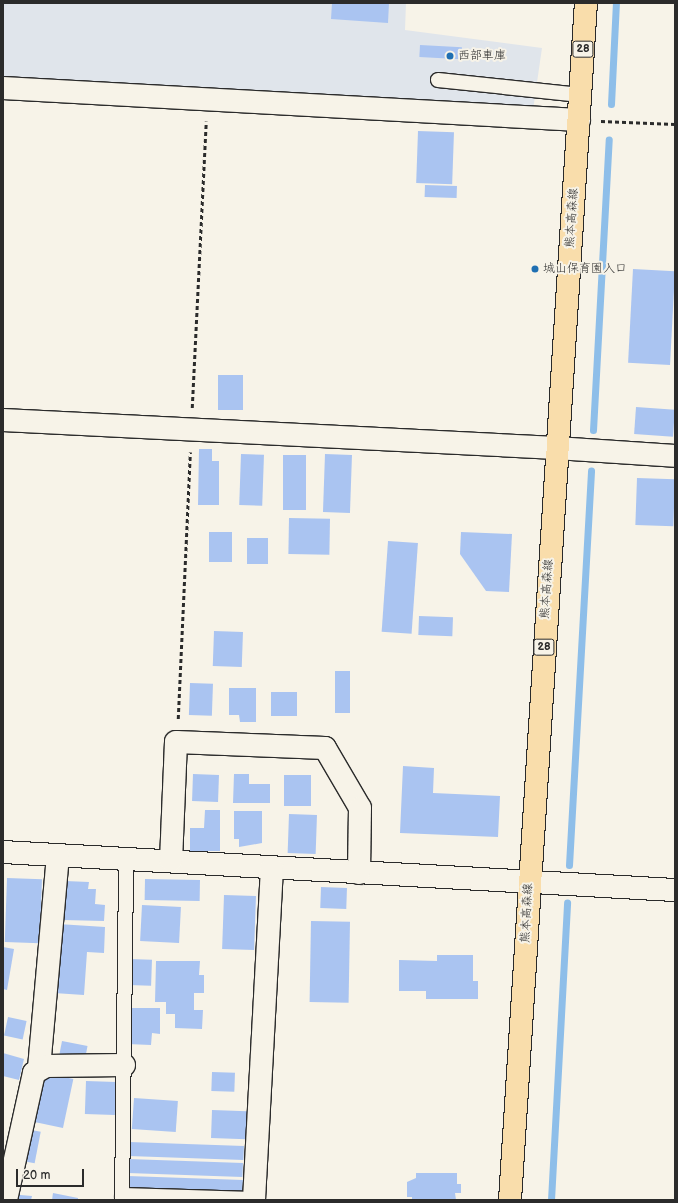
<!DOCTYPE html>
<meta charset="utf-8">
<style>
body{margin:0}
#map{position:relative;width:678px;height:1203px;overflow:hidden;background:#f7f3e8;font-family:"Balsamiq Sans","Klee One",sans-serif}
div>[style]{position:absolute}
.built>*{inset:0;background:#e0e5eb}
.stream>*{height:7px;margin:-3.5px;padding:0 3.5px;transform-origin:3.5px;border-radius:3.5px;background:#8ebee9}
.building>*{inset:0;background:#aac4f1;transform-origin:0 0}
.path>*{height:2.5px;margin-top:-1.25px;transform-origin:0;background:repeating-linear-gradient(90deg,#2b2b2b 0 4px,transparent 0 7px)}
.roads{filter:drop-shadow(1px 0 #2b2b2b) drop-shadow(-1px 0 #2b2b2b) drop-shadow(0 1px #2b2b2b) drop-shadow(0 -1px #2b2b2b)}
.lane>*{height:14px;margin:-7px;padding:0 7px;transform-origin:7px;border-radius:7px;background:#f7f3e8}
.street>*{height:22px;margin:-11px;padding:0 11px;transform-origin:11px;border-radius:11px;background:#f7f3e8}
.secondary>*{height:22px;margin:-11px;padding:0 11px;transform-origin:11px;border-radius:11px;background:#f7f3e8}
.primary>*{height:22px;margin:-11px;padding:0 11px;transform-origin:11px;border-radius:11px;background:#f9ddab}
.dots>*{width:11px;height:11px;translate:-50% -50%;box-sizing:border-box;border:2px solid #f7f3e8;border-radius:50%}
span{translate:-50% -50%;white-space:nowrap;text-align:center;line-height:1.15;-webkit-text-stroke:4px #f7f3e8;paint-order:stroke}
.shield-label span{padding:1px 3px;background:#f7f3e8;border:1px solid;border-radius:3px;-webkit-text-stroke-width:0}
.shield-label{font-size:11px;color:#2b2b2b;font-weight:700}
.poi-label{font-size:12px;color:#2b2b2b}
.left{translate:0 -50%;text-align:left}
.street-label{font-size:12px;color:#2b2b2b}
.frame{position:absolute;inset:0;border:4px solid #2b2b2b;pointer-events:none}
.scale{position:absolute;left:16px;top:1169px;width:68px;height:18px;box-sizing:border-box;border:2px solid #2b2b2b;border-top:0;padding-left:5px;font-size:12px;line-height:14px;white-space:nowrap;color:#2b2b2b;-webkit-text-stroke:3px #f7f3e8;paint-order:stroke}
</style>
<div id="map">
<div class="built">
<div style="clip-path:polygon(3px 3px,406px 3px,405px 30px,542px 48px,533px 110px,3px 78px)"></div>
</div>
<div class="stream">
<div style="left:611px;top:104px;width:101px;rotate:-87.2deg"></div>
<div style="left:593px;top:430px;width:291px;rotate:-86.9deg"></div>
<div style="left:569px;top:865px;width:395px;rotate:-86.8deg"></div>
<div style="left:551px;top:1200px;width:298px;rotate:-86.9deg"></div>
</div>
<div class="building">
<div style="clip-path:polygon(332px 3px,389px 3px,388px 23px,331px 19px)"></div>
<div style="left:420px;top:45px;width:42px;height:12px;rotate:3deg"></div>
<div style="left:418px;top:131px;width:36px;height:52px;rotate:2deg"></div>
<div style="left:425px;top:185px;width:32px;height:12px;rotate:2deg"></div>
<div style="left:633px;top:269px;width:42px;height:94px;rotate:3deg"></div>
<div style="left:218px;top:375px;width:25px;height:35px"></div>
<div style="left:636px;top:407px;width:39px;height:27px;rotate:4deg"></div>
<div style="clip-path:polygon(199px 449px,212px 449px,212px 461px,219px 461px,219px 505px,198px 505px)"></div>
<div style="left:241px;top:454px;width:23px;height:51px;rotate:2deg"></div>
<div style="left:325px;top:454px;width:27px;height:58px;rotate:2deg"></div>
<div style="left:283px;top:455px;width:23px;height:55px"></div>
<div style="left:637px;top:478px;width:38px;height:47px;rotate:2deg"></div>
<div style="left:289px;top:518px;width:41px;height:36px;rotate:1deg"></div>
<div style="left:209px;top:532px;width:23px;height:30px"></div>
<div style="clip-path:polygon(461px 532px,512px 534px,509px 592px,486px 591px,460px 554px)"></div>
<div style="left:247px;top:538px;width:21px;height:26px"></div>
<div style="left:388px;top:541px;width:30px;height:91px;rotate:4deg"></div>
<div style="left:419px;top:616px;width:34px;height:19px;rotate:2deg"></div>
<div style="left:214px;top:631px;width:29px;height:35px;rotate:2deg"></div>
<div style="left:335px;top:671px;width:15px;height:42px"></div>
<div style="left:190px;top:683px;width:23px;height:32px;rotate:2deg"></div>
<div style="clip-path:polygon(229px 688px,256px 688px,256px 722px,240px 722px,239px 715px,229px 715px)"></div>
<div style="left:271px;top:692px;width:26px;height:24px"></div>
<div style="clip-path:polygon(403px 766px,434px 768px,433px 793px,500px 796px,498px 837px,400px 833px)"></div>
<div style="left:193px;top:774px;width:26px;height:27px;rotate:2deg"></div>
<div style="clip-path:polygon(234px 774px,249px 774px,249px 784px,270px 784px,270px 803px,233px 803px)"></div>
<div style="left:284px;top:775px;width:27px;height:31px"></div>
<div style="clip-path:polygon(205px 810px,220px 810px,220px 851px,190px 851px,190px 828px,204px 828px)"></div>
<div style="clip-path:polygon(234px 811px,262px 811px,262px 843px,239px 847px,239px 839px,234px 839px)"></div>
<div style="left:289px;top:814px;width:28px;height:39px;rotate:2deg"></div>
<div style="left:7px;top:878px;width:35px;height:64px;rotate:2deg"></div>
<div style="left:145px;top:879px;width:55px;height:21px;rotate:1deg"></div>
<div style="clip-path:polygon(65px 881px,89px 882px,88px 889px,96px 889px,95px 904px,105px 905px,104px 921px,63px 920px)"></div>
<div style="left:321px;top:887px;width:26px;height:21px;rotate:2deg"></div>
<div style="left:224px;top:895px;width:32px;height:54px;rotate:2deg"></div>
<div style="left:142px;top:905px;width:39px;height:36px;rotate:3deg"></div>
<div style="left:311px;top:921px;width:39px;height:81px;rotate:1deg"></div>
<div style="clip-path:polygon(58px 924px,105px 927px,104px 953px,87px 952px,84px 995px,54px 993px)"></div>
<div style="clip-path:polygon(3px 947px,14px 949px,7px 990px,3px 989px)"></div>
<div style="clip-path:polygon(437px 955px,473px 955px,473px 981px,478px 981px,478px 999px,426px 999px,426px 991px,399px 991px,399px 960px,437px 961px)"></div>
<div style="left:129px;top:959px;width:23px;height:26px;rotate:2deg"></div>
<div style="clip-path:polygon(156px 961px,200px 961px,199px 975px,204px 975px,204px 993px,194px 993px,194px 1010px,203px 1010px,202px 1029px,175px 1028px,175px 1014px,166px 1014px,166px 1002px,155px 1002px)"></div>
<div style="clip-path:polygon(128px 1008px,160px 1008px,160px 1034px,152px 1033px,151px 1045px,127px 1044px)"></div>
<div style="left:8px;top:1017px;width:19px;height:19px;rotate:12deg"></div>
<div style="left:62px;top:1041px;width:26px;height:13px;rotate:11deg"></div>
<div style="clip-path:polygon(3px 1053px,24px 1059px,19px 1080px,3px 1076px)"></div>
<div style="left:212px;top:1072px;width:23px;height:19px;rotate:2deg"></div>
<div style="left:45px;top:1073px;width:29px;height:50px;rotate:12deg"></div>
<div style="left:86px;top:1081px;width:30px;height:33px;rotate:2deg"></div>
<div style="left:134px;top:1098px;width:44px;height:31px;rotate:4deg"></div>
<div style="left:212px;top:1110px;width:35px;height:28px;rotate:2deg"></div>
<div style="left:26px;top:1129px;width:15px;height:32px;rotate:11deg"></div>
<div style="left:129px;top:1142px;width:115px;height:14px;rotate:2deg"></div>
<div style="left:128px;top:1159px;width:115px;height:14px;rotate:2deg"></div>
<div style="clip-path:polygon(416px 1173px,457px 1173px,457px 1184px,461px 1184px,461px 1193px,455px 1193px,456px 1200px,412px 1200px,412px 1197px,407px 1197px,407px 1182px,416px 1178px)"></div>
<div style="left:128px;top:1176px;width:115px;height:14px;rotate:2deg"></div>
<div style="clip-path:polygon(53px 1193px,78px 1198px,78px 1200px,52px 1200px)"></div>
<div style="clip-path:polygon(9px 1194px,32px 1196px,31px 1200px,9px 1200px)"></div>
</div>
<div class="path">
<div style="left:601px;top:121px;width:74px;rotate:2.3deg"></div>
<div style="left:192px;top:408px;width:287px;rotate:-87.2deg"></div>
<div style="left:178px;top:719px;width:267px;rotate:-87.4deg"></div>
</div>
<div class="roads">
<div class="lane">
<div style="left:438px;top:80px;width:143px;rotate:6deg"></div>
<div style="left:122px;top:1195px;width:132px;rotate:1.7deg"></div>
<div style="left:122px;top:1200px;width:339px;rotate:-89.3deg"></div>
</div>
<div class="street">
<div style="left:3px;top:88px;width:577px;rotate:3.18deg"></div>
<div style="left:3px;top:420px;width:554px;rotate:2.9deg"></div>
<div style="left:3px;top:852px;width:673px;rotate:3.24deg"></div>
<div style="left:171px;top:861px;width:119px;rotate:-87.6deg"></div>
<div style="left:176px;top:742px;width:149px;rotate:2.3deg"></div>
<div style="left:325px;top:748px;width:69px;rotate:59.7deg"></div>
<div style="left:360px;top:808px;width:65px;rotate:90.9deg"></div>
<div style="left:39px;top:1068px;width:213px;rotate:-84.9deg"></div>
<div style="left:6px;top:1200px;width:130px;rotate:-77.6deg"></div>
<div style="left:34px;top:1073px;width:14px;rotate:-30deg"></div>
<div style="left:46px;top:1066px;width:78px;rotate:-0.7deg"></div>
<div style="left:254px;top:1200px;width:332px;rotate:-86.9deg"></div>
</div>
<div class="secondary">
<div style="left:556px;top:448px;width:119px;rotate:3.8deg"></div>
</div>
<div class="primary">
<div style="left:510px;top:1200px;width:1199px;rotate:-86.37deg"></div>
</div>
</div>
<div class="dots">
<div style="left:450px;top:56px;background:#1f6fb2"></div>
<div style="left:535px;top:269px;background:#1f6fb2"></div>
</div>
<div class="shield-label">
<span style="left:583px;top:49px">28</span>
<span style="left:544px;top:647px">28</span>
</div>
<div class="poi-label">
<span class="left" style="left:458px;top:56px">西部車庫</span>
<span class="left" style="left:543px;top:269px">城山保育園入口</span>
</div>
<div class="street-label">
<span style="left:572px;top:218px;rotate:-86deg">熊本高森線</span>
<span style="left:547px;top:589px;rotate:-86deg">熊本高森線</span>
<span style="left:527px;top:913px;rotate:-87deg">熊本高森線</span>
</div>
<div class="frame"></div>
<div class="scale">20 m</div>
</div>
